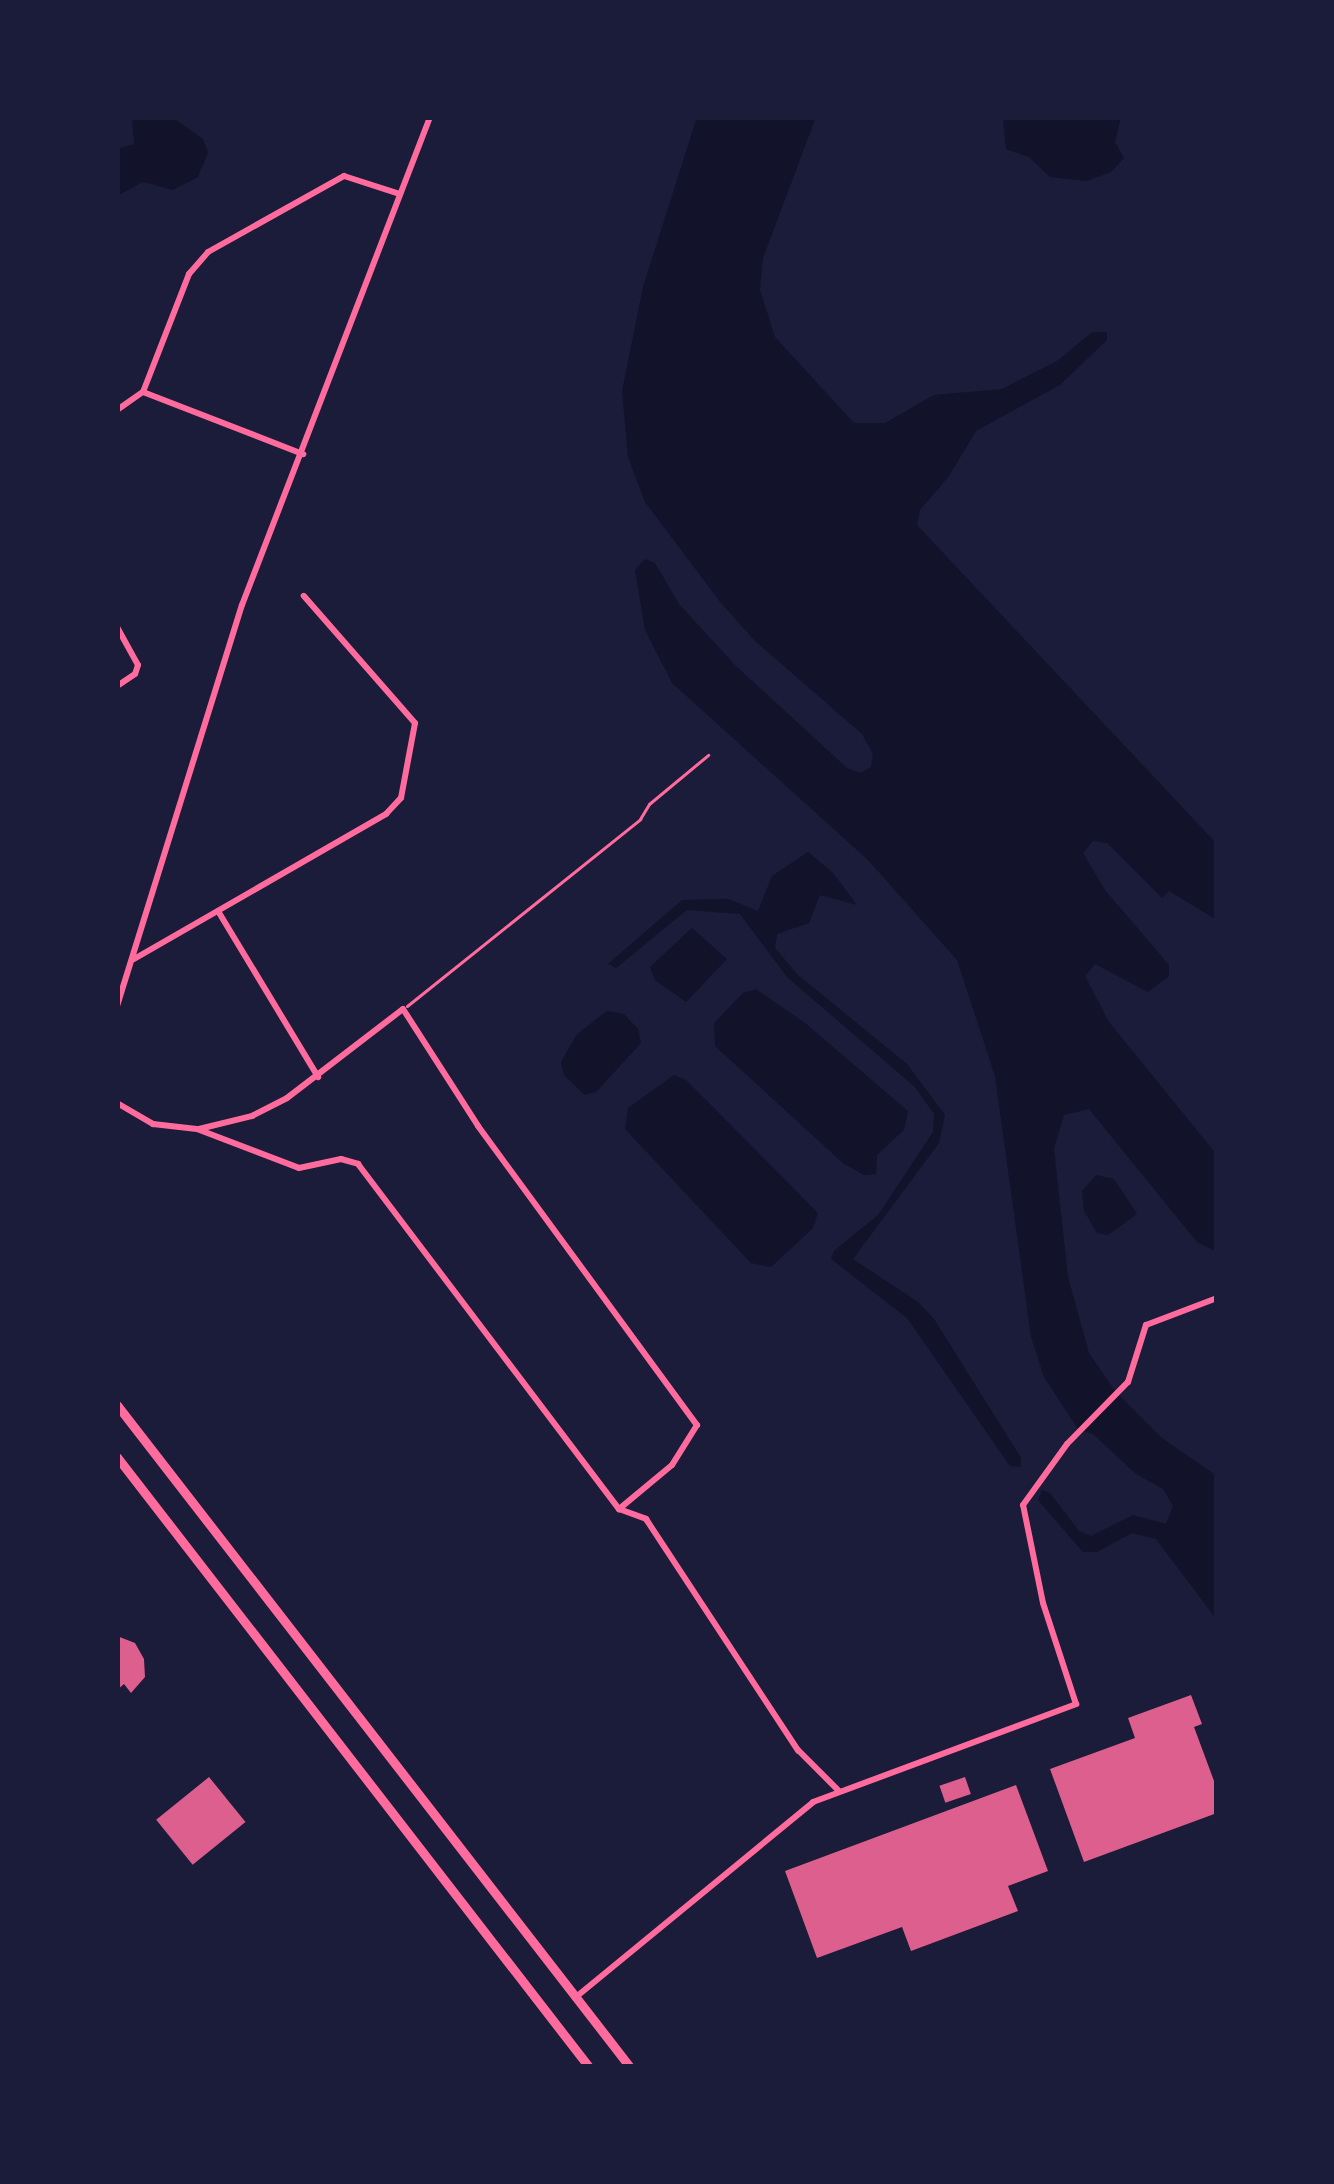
<!DOCTYPE html>
<style>
body{margin:0}
#map{position:relative;width:1334px;height:2184px;overflow:hidden;background:#1b1b3a;font-family:"DM Sans",sans-serif}
div>[style]{position:absolute}
.water>*{inset:0;background:#12122b}
.building>*{inset:0;background:#dd5f8e;transform-origin:0 0}
.service>*{height:3px;margin:-1.5px;padding:0 1.5px;transform-origin:1.5px;border-radius:1.5px;background:#ff6b9d}
.minor>*{height:6px;margin:-3px;padding:0 3px;transform-origin:3px;border-radius:3px;background:#ff6b9d}
.primary>*{height:9px;margin:-4.5px;padding:0 4.5px;transform-origin:4.5px;border-radius:4.5px;background:#ff6b9d}
span{translate:-50% -50%;white-space:nowrap;text-align:center;line-height:1.15;-webkit-text-stroke:10px #1b1b3a;paint-order:stroke}
.frame{position:absolute;inset:0;border:120px solid #1b1b3a;pointer-events:none}
</style>
<div id="map">
<div class="water">
<div style="clip-path:polygon(132px 117px,172px 117px,203px 139px,208px 152px,198px 177px,173px 190px,143px 182px,117px 196px,117px 149px,134px 144px)"></div>
<div style="clip-path:polygon(697px 117px,816px 117px,763px 258px,760px 290px,775px 337px,854px 423px,885px 423px,934px 395px,1002px 389px,1057px 361px,1092px 332px,1107px 332px,1107px 340px,1060px 385px,976px 431px,949px 476px,920px 510px,917px 525px,1217px 844px,1217px 920px,1169px 891px,1162px 898px,1107px 843px,1093px 841px,1083px 853px,1105px 890px,1169px 965px,1169px 976px,1148px 992px,1095px 964px,1085px 976px,1109px 1022px,1217px 1155px,1217px 1252px,1197px 1242px,1089px 1109px,1064px 1115px,1054px 1149px,1068px 1277px,1089px 1353px,1115px 1391px,1162px 1438px,1217px 1476px,1217px 1620px,1156px 1539px,1132px 1533px,1097px 1552px,1083px 1552px,1038px 1500px,1042px 1490px,1050px 1493px,1079px 1531px,1091px 1536px,1133px 1515px,1166px 1524px,1173px 1506px,1163px 1489px,1136px 1474px,1093px 1434px,1078px 1429px,1044px 1377px,1031px 1337px,995px 1076px,957px 960px,868px 860px,672px 683px,645px 630px,635px 570px,645px 559px,655px 563px,679px 604px,735px 665px,847px 768px,861px 773px,871px 767px,873px 754px,862px 734px,755px 641px,721px 603px,645px 502px,628px 457px,622px 391px,643px 287px)"></div>
<div style="clip-path:polygon(1003px 117px,1121px 117px,1115px 142px,1124px 158px,1111px 172px,1087px 181px,1050px 177px,1029px 157px,1006px 149px)"></div>
<div style="clip-path:polygon(808px 852px,833px 873px,857px 905px,820px 895px,809px 923px,777px 934px,775px 948px,798px 975px,907px 1064px,945px 1115px,939px 1143px,853px 1259px,918px 1302px,934px 1319px,1021px 1458px,1021px 1467px,1010px 1466px,907px 1318px,831px 1259px,834px 1251px,878px 1215px,933px 1132px,934px 1114px,915px 1087px,787px 977px,740px 914px,687px 910px,616px 968px,608px 964px,682px 900px,728px 899px,758px 911px,772px 876px)"></div>
<div style="clip-path:polygon(692px 928px,727px 959px,686px 1002px,655px 980px,650px 967px)"></div>
<div style="clip-path:polygon(756px 989px,805px 1023px,908px 1111px,904px 1130px,877px 1155px,876px 1174px,864px 1175px,844px 1164px,715px 1046px,714px 1023px,743px 993px)"></div>
<div style="clip-path:polygon(607px 1011px,624px 1014px,638px 1029px,641px 1043px,596px 1092px,584px 1095px,564px 1075px,561px 1062px,577px 1034px)"></div>
<div style="clip-path:polygon(674px 1075px,686px 1080px,818px 1213px,813px 1228px,771px 1267px,751px 1263px,625px 1129px,628px 1108px)"></div>
<div style="clip-path:polygon(1096px 1175px,1114px 1179px,1137px 1214px,1108px 1235px,1097px 1233px,1084px 1211px,1082px 1191px)"></div>
</div>
<div class="building">
<div style="clip-path:polygon(117px 1636px,135px 1643px,144px 1659px,145px 1677px,131px 1693px,124px 1684px,117px 1690px)"></div>
<div style="clip-path:polygon(1191px 1695px,1202px 1724px,1194px 1727px,1217px 1789px,1217px 1813px,1084px 1862px,1050px 1769px,1135px 1738px,1128px 1718px)"></div>
<div style="left:209px;top:1777px;width:58px;height:68px;rotate:51deg"></div>
<div style="left:965px;top:1777px;width:18px;height:27px;rotate:71deg"></div>
<div style="clip-path:polygon(1016px 1785px,1048px 1871px,1008px 1886px,1018px 1911px,911px 1951px,902px 1927px,817px 1958px,785px 1871px)"></div>
</div>
<div class="service">
<div style="left:407px;top:1006px;width:299px;rotate:-38.7deg"></div>
<div style="left:640px;top:819px;width:17px;rotate:-59deg"></div>
<div style="left:649px;top:804px;width:77px;rotate:-39.7deg"></div>
</div>
<div class="minor">
<div style="left:143px;top:392px;width:172px;rotate:21.2deg"></div>
<div style="left:117px;top:410px;width:32px;rotate:-35deg"></div>
<div style="left:143px;top:392px;width:127px;rotate:-68.7deg"></div>
<div style="left:189px;top:274px;width:29px;rotate:-49deg"></div>
<div style="left:208px;top:252px;width:156px;rotate:-29.2deg"></div>
<div style="left:344px;top:176px;width:59px;rotate:17.8deg"></div>
<div style="left:117px;top:627px;width:43px;rotate:61.1deg"></div>
<div style="left:138px;top:665px;width:9px;rotate:108deg"></div>
<div style="left:135px;top:674px;width:22px;rotate:146deg"></div>
<div style="left:218px;top:911px;width:194px;rotate:58.9deg"></div>
<div style="left:134px;top:959px;width:291px;rotate:-29.9deg"></div>
<div style="left:386px;top:814px;width:22px;rotate:-47deg"></div>
<div style="left:401px;top:798px;width:76px;rotate:-79.4deg"></div>
<div style="left:415px;top:723px;width:169px;rotate:-131.2deg"></div>
<div style="left:117px;top:1006px;width:420px;rotate:-72.7deg"></div>
<div style="left:242px;top:605px;width:523px;rotate:-68.93deg"></div>
<div style="left:117px;top:1103px;width:42px;rotate:30.3deg"></div>
<div style="left:153px;top:1124px;width:44px;rotate:6.5deg"></div>
<div style="left:197px;top:1129px;width:109px;rotate:20.9deg"></div>
<div style="left:299px;top:1168px;width:43px;rotate:-12.1deg"></div>
<div style="left:341px;top:1159px;width:18px;rotate:16deg"></div>
<div style="left:358px;top:1164px;width:433px;rotate:52.9deg"></div>
<div style="left:619px;top:1509px;width:29px;rotate:20deg"></div>
<div style="left:646px;top:1519px;width:277px;rotate:56.7deg"></div>
<div style="left:798px;top:1750px;width:58px;rotate:45deg"></div>
<div style="left:199px;top:1129px;width:55px;rotate:-13.8deg"></div>
<div style="left:252px;top:1116px;width:39px;rotate:-27deg"></div>
<div style="left:287px;top:1098px;width:146px;rotate:-37.5deg"></div>
<div style="left:403px;top:1009px;width:139px;rotate:57.3deg"></div>
<div style="left:478px;top:1126px;width:371px;rotate:53.8deg"></div>
<div style="left:697px;top:1425px;width:47px;rotate:122deg"></div>
<div style="left:672px;top:1465px;width:69px;rotate:140.3deg"></div>
<div style="left:576px;top:1997px;width:307px;rotate:-39.4deg"></div>
<div style="left:813px;top:1802px;width:281px;rotate:-20.4deg"></div>
<div style="left:1076px;top:1704px;width:106px;rotate:-108.1deg"></div>
<div style="left:1043px;top:1603px;width:100px;rotate:-101.5deg"></div>
<div style="left:1023px;top:1505px;width:75px;rotate:-54.2deg"></div>
<div style="left:1067px;top:1444px;width:87px;rotate:-45.5deg"></div>
<div style="left:1128px;top:1382px;width:60px;rotate:-72.5deg"></div>
<div style="left:1146px;top:1325px;width:76px;rotate:-20.8deg"></div>
</div>
<div class="primary">
<div style="left:117px;top:1405px;width:838px;rotate:52.23deg"></div>
<div style="left:117px;top:1457px;width:771px;rotate:52.27deg"></div>
</div>
<div class="frame"></div>
</div>
